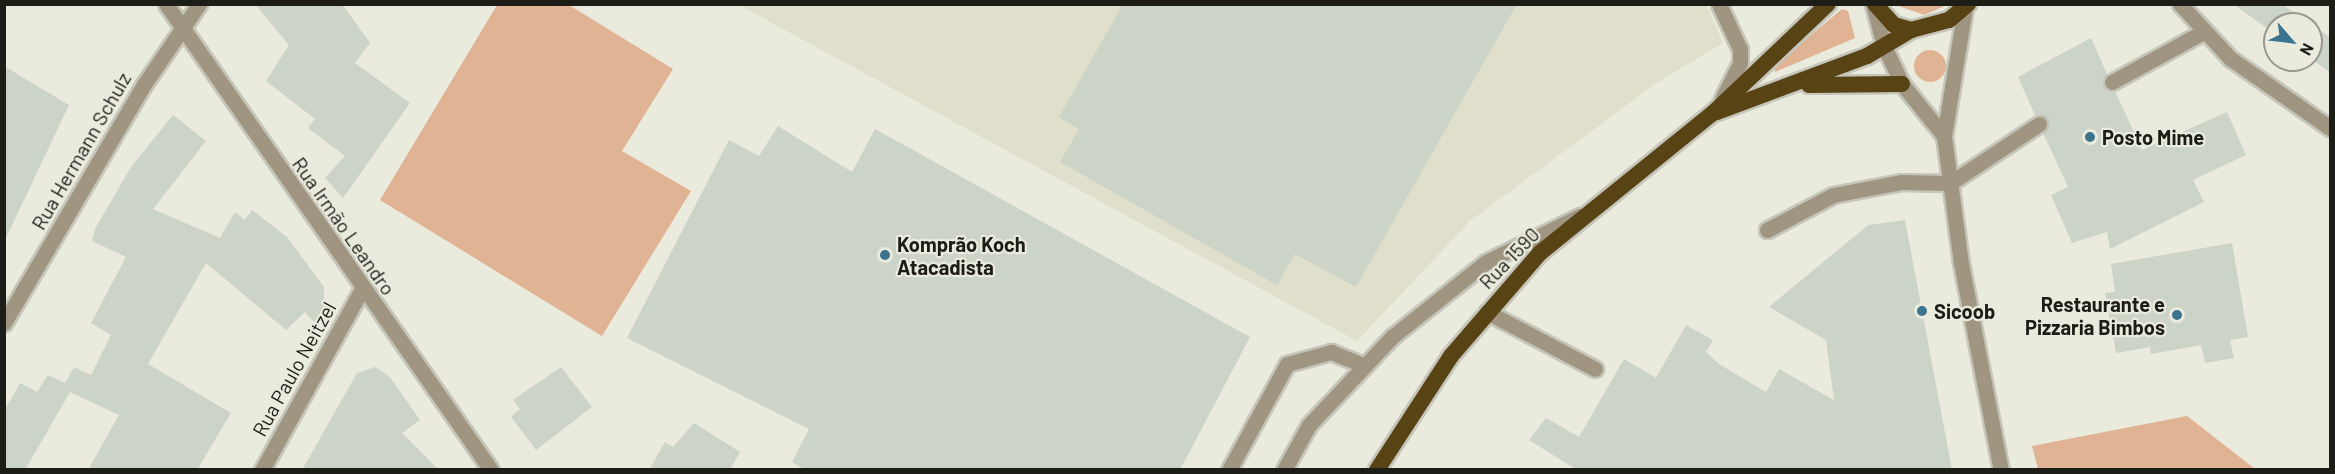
<!DOCTYPE html>
<meta charset="utf-8">
<style>
body{margin:0}
#map{position:relative;width:2335px;height:474px;overflow:hidden;background:#eaeadd;font-family:Barlow,sans-serif}
div>[style]{position:absolute}
.built>*{inset:0;background:#dfdfcb}
.green>*{inset:0;background:#dfb393}
.round{border-radius:50%}
.building>*{inset:0;background:#ccd3c7}
.roads{filter:drop-shadow(2px 0 #c5c5ba) drop-shadow(-2px 0 #c5c5ba) drop-shadow(0 2px #c5c5ba) drop-shadow(0 -2px #c5c5ba)}
.service>*{height:15px;margin:-7.5px;padding:0 7.5px;transform-origin:7.5px;border-radius:7.5px;background:#a09580}
.minor>*{height:15px;margin:-7.5px;padding:0 7.5px;transform-origin:7.5px;border-radius:7.5px;background:#a09580}
.tertiary>*{height:15px;margin:-7.5px;padding:0 7.5px;transform-origin:7.5px;border-radius:7.5px;background:#a09580}
.trunk>*{height:16px;margin:-8px;padding:0 8px;transform-origin:8px;border-radius:8px;background:#584315}
.dots>*{width:16px;height:16px;translate:-50% -50%;box-sizing:border-box;border:3px solid #eaeadd;border-radius:50%}
span{translate:-50% -50%;white-space:nowrap;text-align:center;line-height:1.15;-webkit-text-stroke:4.5px #eaeadd;paint-order:stroke}
.poi-label{font-size:20px;color:#1d1d18;font-weight:700}
.left{translate:0 -50%;text-align:left}
.right{translate:-100% -50%;text-align:right}
.street-label{font-size:20px;color:#1d1d18}
.frame{position:absolute;inset:0;border:6px solid #1d1d18;pointer-events:none}
.north{position:absolute;left:2263px;top:12px;width:60px;height:60px;box-sizing:border-box;background:#eaeadd;border:2px solid #98988e;border-radius:50%;rotate:118deg;font-size:16px;font-weight:700;line-height:24px;text-align:center;color:#1d1d18}
.north::after{content:'';display:block;margin:auto;width:21px;height:27px;background:#3c738e;clip-path:polygon(50% 0,100% 100%,50% 72%,0 100%)}
</style>
<div id="map">
<div class="built">
<div style="clip-path:polygon(1706px 4px,1723px 43px,1655px 84px,1470px 221px,1357px 341px,739px 5px)"></div>
</div>
<div class="green">
<div style="clip-path:polygon(497px 5px,569px 5px,673px 69px,622px 151px,691px 191px,602px 336px,380px 200px)"></div>
<div style="clip-path:polygon(1896px 5px,1947px 5px,1924px 15px)"></div>
<div style="clip-path:polygon(1842px 9px,1848px 11px,1855px 38px,1775px 72px,1774px 66px)"></div>
<div class="round" style="left:1914px;top:50px;width:32px;height:32px"></div>
<div style="clip-path:polygon(2187px 416px,2255px 469px,2038px 469px,2032px 446px)"></div>
</div>
<div class="building">
<div style="clip-path:polygon(255px 4px,342px 4px,370px 43px,355px 63px,410px 103px,343px 198px,325px 178px,345px 156px,308px 128px,315px 119px,266px 81px,289px 45px)"></div>
<div style="clip-path:polygon(1123px 4px,1517px 4px,1356px 287px,1295px 254px,1277px 285px,1060px 162px,1079px 129px,1059px 117px)"></div>
<div style="clip-path:polygon(2233px 4px,2282px 4px,2310px 24px,2275px 24px,2275px 34px)"></div>
<div style="clip-path:polygon(2311px 24px,2331px 38px,2331px 73px,2311px 59px)"></div>
<div style="clip-path:polygon(2091px 38px,2107px 74px,2103px 86px,2115px 91px,2142px 150px,2227px 112px,2246px 155px,2193px 180px,2204px 202px,2110px 249px,2107px 232px,2072px 243px,2051px 195px,2068px 187px,2043px 133px,2049px 123px,2035px 115px,2018px 77px)"></div>
<div style="clip-path:polygon(4px 66px,69px 105px,4px 242px)"></div>
<div style="clip-path:polygon(173px 115px,206px 141px,153px 209px,220px 238px,235px 212px,245px 220px,252px 210px,287px 237px,324px 287px,324px 306px,315px 323px,305px 312px,286px 330px,206px 263px,148px 364px,231px 413px,197px 470px,88px 470px,119px 415px,70px 392px,25px 470px,4px 470px,4px 411px,20px 383px,37px 392px,48px 375px,65px 383px,74px 367px,91px 375px,111px 335px,91px 323px,126px 257px,92px 241px,95px 229px,131px 167px)"></div>
<div style="clip-path:polygon(778px 126px,852px 172px,875px 129px,1250px 337px,1180px 470px,806px 470px,792px 462px,809px 429px,627px 338px,729px 140px,759px 156px)"></div>
<div style="clip-path:polygon(1905px 220px,1952px 470px,1577px 470px,1529px 440px,1546px 418px,1579px 437px,1624px 359px,1656px 378px,1686px 325px,1713px 340px,1706px 352px,1719px 364px,1766px 392px,1779px 369px,1834px 400px,1826px 340px,1769px 307px,1868px 225px)"></div>
<div style="clip-path:polygon(2232px 243px,2248px 337px,2230px 340px,2234px 358px,2205px 363px,2201px 345px,2151px 354px,2150px 347px,2116px 353px,2105px 293px,2115px 292px,2111px 264px)"></div>
<div style="clip-path:polygon(375px 367px,389px 376px,420px 420px,402px 433px,439px 470px,302px 470px,357px 373px)"></div>
<div style="clip-path:polygon(561px 367px,592px 407px,536px 450px,511px 417px,520px 409px,513px 400px)"></div>
<div style="clip-path:polygon(694px 423px,740px 452px,730px 470px,649px 470px,665px 442px,673px 447px)"></div>
</div>
<div class="roads">
<div class="service">
<div style="left:2112px;top:82px;width:102px;rotate:-28.8deg"></div>
<div style="left:1767px;top:230px;width:75px;rotate:-27.9deg"></div>
<div style="left:1833px;top:195px;width:69px;rotate:-10.8deg"></div>
<div style="left:1901px;top:182px;width:49px;rotate:1.2deg"></div>
<div style="left:1950px;top:183px;width:107px;rotate:-33.5deg"></div>
<div style="left:1487px;top:312px;width:122px;rotate:27.8deg"></div>
<div style="left:1229px;top:470px;width:121px;rotate:-61.3deg"></div>
<div style="left:1287px;top:364px;width:46px;rotate:-15.3deg"></div>
<div style="left:1331px;top:352px;width:35px;rotate:22deg"></div>
<div style="left:1284px;top:470px;width:51px;rotate:-60.9deg"></div>
<div style="left:1309px;top:425px;width:122px;rotate:-46.7deg"></div>
<div style="left:1393px;top:336px;width:119px;rotate:-38.5deg"></div>
<div style="left:1486px;top:262px;width:105px;rotate:-26.1deg"></div>
</div>
<div class="minor">
<div style="left:1719px;top:4px;width:50px;rotate:65deg"></div>
<div style="left:1740px;top:49px;width:14px;rotate:90deg"></div>
<div style="left:1740px;top:63px;width:40px;rotate:116.6deg"></div>
<div style="left:2180px;top:4px;width:75px;rotate:47.2deg"></div>
<div style="left:2231px;top:59px;width:121px;rotate:34.9deg"></div>
<div style="left:4px;top:323px;width:278px;rotate:-59.6deg"></div>
<div style="left:145px;top:83px;width:96px;rotate:-55.6deg"></div>
<div style="left:262px;top:470px;width:207px;rotate:-61.1deg"></div>
</div>
<div class="tertiary">
<div style="left:166px;top:4px;width:568px;rotate:55.11deg"></div>
<div style="left:1873px;top:4px;width:43px;rotate:75.3deg"></div>
<div style="left:1884px;top:46px;width:42px;rotate:64.7deg"></div>
<div style="left:1902px;top:84px;width:67px;rotate:51.1deg"></div>
<div style="left:1965px;top:8px;width:130px;rotate:99.3deg"></div>
<div style="left:1944px;top:136px;width:128px;rotate:82.4deg"></div>
<div style="left:1961px;top:263px;width:211px;rotate:79.1deg"></div>
</div>
<div class="trunk">
<div style="left:1875px;top:4px;width:28px;rotate:48deg"></div>
<div style="left:1894px;top:25px;width:18px;rotate:16deg"></div>
<div style="left:1809px;top:85px;width:93px;rotate:-0.6deg"></div>
<div style="left:1717px;top:112px;width:160px;rotate:-20.5deg"></div>
<div style="left:1867px;top:56px;width:51px;rotate:-30.6deg"></div>
<div style="left:1911px;top:30px;width:39px;rotate:-15deg"></div>
<div style="left:1949px;top:20px;width:25px;rotate:-40deg"></div>
<div style="left:1377px;top:470px;width:136px;rotate:-57deg"></div>
<div style="left:1451px;top:356px;width:136px;rotate:-49.2deg"></div>
<div style="left:1540px;top:253px;width:223px;rotate:-39deg"></div>
<div style="left:1713px;top:113px;width:158px;rotate:-43.5deg"></div>
</div>
</div>
<div class="dots">
<div style="left:2090px;top:137px;background:#3c738e"></div>
<div style="left:885px;top:255px;background:#3c738e"></div>
<div style="left:1922px;top:311px;background:#3c738e"></div>
<div style="left:2177px;top:315px;background:#3c738e"></div>
</div>
<div class="poi-label">
<span class="left" style="left:2102px;top:137px">Posto Mime</span>
<span class="left" style="left:897px;top:256px">Komprão Koch<br>Atacadista</span>
<span class="right" style="left:2165px;top:316px">Restaurante e<br>Pizzaria Bimbos</span>
<span class="left" style="left:1934px;top:311px">Sicoob</span>
</div>
<div class="street-label">
<span style="left:81px;top:151px;rotate:-60deg">Rua Hermann Schulz</span>
<span style="left:344px;top:226px;rotate:55deg">Rua Irmão Leandro</span>
<span style="left:1509px;top:258px;rotate:-46deg">Rua 1590</span>
<span style="left:294px;top:369px;rotate:-61deg">Rua Paulo Neitzel</span>
</div>
<div class="frame"></div>
<div class="north">N</div>
</div>
